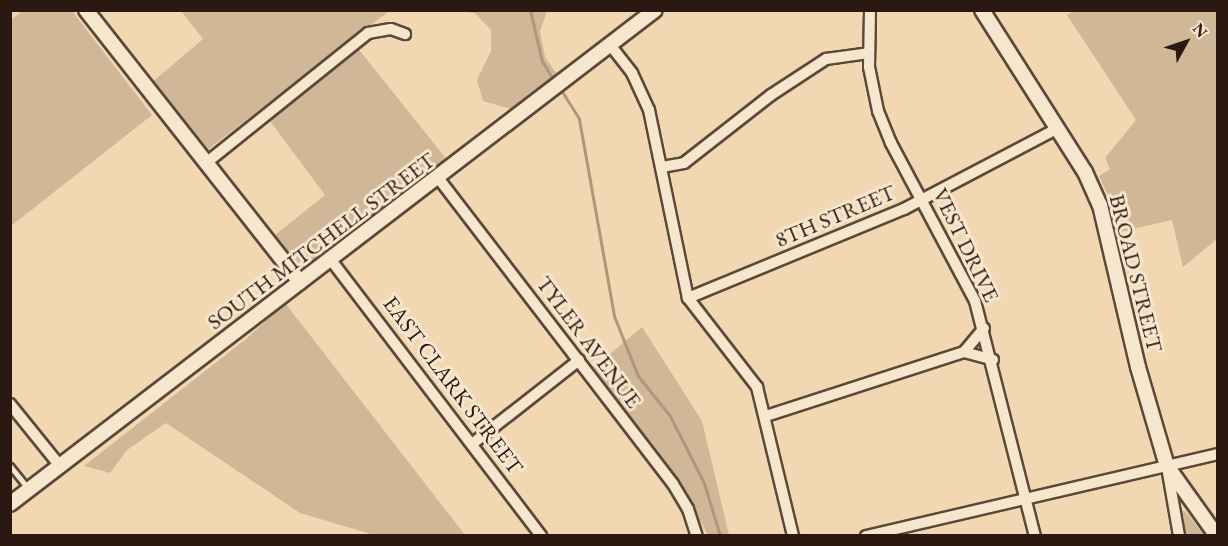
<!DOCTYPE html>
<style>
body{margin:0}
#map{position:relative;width:1228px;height:546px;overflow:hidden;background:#f1d8b3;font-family:"EB Garamond",serif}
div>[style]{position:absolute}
.green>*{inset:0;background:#cfb797}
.stream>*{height:3px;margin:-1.5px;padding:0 1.5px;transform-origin:1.5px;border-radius:1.5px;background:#ae977c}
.roads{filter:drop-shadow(2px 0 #5c4839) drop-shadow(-2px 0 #5c4839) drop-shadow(0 2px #5c4839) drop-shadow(0 -2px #5c4839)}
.service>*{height:5px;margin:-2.5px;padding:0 2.5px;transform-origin:2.5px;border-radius:2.5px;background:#f6e6ce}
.minor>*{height:10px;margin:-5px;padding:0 5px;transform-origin:5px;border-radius:5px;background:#f6e6ce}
.tertiary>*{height:14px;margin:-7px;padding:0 7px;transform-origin:7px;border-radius:7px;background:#f6e6ce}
span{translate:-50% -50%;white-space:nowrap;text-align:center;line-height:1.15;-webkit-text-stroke:6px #f6e6ce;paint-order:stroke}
.street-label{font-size:22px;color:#2b1810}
.frame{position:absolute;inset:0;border:12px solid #2b1810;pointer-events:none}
.north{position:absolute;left:1156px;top:12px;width:60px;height:60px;-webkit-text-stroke:4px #f6e6ce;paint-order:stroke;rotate:50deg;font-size:16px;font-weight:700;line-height:24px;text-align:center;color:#2b1810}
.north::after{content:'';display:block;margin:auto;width:21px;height:27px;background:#2b1810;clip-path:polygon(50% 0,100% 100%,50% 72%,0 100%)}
</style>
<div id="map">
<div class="green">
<div style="clip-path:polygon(1075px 10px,1217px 11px,1217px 239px,1183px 267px,1172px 220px,1116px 233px,1110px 199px,1099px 176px,1110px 169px,1105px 158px,1136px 120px,1067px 15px)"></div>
<div style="clip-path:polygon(22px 11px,72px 11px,152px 115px,11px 226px,11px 20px)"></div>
<div style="clip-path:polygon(181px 11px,389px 11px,206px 151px,150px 84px,203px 39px)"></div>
<div style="clip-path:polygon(457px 11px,547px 11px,540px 31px,545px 57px,558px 76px,514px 110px,483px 101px,477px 80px,491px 51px,491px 30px,475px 13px)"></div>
<div style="clip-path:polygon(356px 46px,448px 161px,311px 266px,298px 269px,270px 239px,325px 195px,267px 117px)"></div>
<div style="clip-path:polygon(285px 303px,465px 535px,374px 535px,300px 513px,166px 423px,127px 450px,110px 473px,84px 466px,246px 339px)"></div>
<div style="clip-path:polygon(642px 327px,702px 421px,729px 535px,708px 535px,681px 486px,592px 369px)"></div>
<div style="clip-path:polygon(1181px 510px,1186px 512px,1204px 535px,1183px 535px)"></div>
</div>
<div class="stream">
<div style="left:530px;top:10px;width:52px;rotate:76.8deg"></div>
<div style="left:542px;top:61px;width:17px;rotate:59deg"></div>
<div style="left:563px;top:93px;width:31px;rotate:58deg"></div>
<div style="left:579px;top:119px;width:200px;rotate:79.9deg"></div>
<div style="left:614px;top:316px;width:65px;rotate:68.2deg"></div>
<div style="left:638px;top:376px;width:51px;rotate:51.3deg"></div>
<div style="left:670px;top:416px;width:75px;rotate:63.1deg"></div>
<div style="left:704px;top:483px;width:55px;rotate:73.2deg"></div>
</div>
<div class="roads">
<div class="service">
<div style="left:10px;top:466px;width:28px;rotate:51deg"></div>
</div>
<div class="minor">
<div style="left:870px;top:10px;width:57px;rotate:91deg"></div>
<div style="left:869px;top:67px;width:45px;rotate:78.4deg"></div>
<div style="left:878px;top:111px;width:35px;rotate:68deg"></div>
<div style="left:891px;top:143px;width:179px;rotate:62deg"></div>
<div style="left:975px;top:301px;width:243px;rotate:75.7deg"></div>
<div style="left:611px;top:46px;width:34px;rotate:52deg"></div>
<div style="left:632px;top:73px;width:41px;rotate:65.3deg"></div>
<div style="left:649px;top:110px;width:192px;rotate:78.3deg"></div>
<div style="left:688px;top:298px;width:113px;rotate:52.2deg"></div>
<div style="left:757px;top:387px;width:153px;rotate:76.4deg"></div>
<div style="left:206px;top:163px;width:208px;rotate:-38.7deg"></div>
<div style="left:368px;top:33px;width:23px;rotate:-10deg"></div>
<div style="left:391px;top:29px;width:15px;rotate:20deg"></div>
<div style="left:662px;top:167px;width:22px;rotate:-10deg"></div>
<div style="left:684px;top:163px;width:110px;rotate:-38deg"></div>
<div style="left:771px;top:95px;width:66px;rotate:-33.2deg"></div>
<div style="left:826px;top:59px;width:43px;rotate:-7.9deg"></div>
<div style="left:439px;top:179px;width:384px;rotate:52.5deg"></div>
<div style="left:673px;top:484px;width:29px;rotate:59deg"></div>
<div style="left:688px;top:509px;width:28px;rotate:72deg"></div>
<div style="left:331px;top:260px;width:347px;rotate:52.7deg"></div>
<div style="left:688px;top:298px;width:234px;rotate:-22.4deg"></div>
<div style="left:904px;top:209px;width:174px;rotate:-27.7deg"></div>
<div style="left:964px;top:352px;width:30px;rotate:15deg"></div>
<div style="left:10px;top:404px;width:80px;rotate:51.1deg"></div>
<div style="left:766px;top:416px;width:208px;rotate:-17.9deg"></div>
<div style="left:964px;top:352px;width:31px;rotate:-50deg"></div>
<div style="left:472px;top:444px;width:136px;rotate:-38.1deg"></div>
<div style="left:1167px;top:467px;width:70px;rotate:80.1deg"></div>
<div style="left:866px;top:536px;width:361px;rotate:-13.1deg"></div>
</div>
<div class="tertiary">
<div style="left:86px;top:10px;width:346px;rotate:51.8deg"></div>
<div style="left:982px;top:10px;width:192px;rotate:57.6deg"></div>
<div style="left:1085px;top:172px;width:36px;rotate:66deg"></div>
<div style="left:1100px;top:205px;width:166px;rotate:76.8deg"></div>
<div style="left:1138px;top:367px;width:103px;rotate:73.7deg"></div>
<div style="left:1167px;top:466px;width:86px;rotate:54.5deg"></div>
<div style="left:10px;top:504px;width:812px;rotate:-37.45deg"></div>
</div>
</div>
<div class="street-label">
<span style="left:835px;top:216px;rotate:-23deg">8TH STREET</span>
<span style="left:321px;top:241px;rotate:-37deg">SOUTH MITCHELL STREET</span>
<span style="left:966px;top:245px;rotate:64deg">VEST DRIVE</span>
<span style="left:1136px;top:273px;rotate:76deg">BROAD STREET</span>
<span style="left:589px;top:342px;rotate:53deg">TYLER AVENUE</span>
<span style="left:453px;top:385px;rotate:53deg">EAST CLARK STREET</span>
</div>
<div class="frame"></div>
<div class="north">N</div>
</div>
